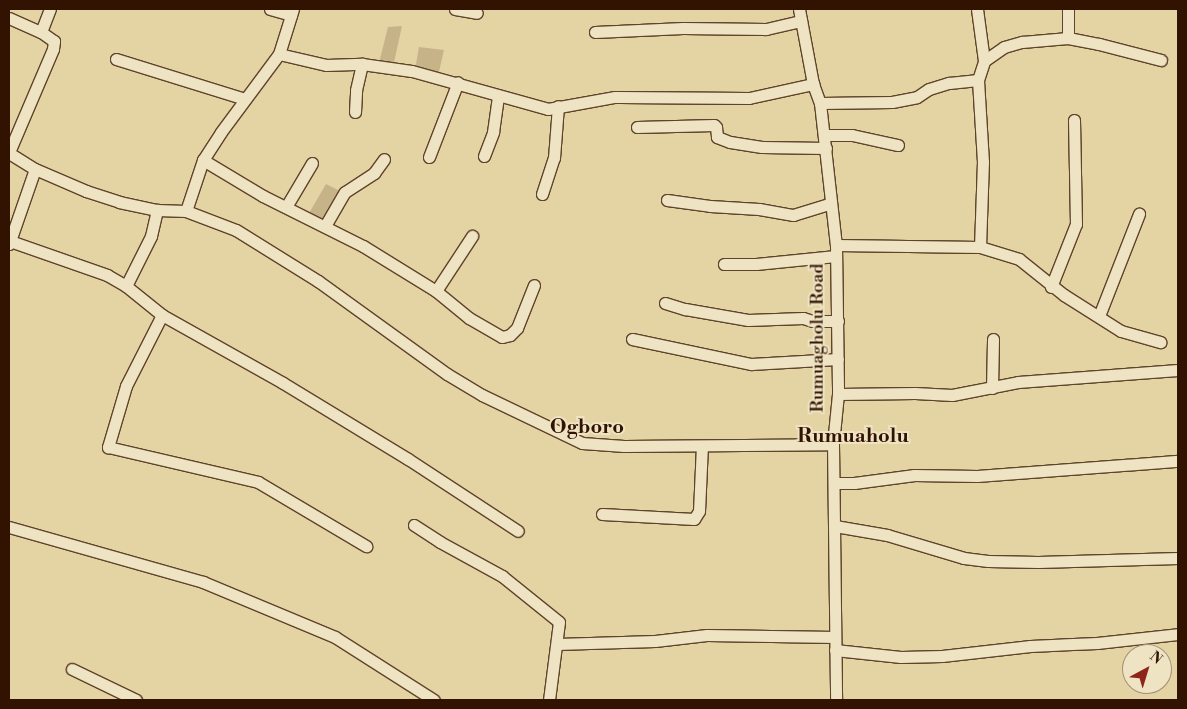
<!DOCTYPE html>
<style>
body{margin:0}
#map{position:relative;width:1187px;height:709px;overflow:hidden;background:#e5d4a3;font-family:"Libre Bodoni",serif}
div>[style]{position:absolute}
.green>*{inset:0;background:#c7b388}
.roads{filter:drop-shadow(1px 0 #5f432a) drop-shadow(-1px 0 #5f432a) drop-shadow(0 1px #5f432a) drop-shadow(0 -1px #5f432a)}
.street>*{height:11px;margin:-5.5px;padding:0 5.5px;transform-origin:5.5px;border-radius:5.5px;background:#eee3c3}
span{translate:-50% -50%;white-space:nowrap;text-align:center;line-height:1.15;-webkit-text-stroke:4px #eee3c3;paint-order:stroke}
.street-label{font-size:18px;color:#321302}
.quarter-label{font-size:20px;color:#321302;font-weight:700}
.frame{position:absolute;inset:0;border:10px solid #321302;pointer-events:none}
.north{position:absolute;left:1122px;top:644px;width:50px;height:50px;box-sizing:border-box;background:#eee3c3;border:1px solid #a39076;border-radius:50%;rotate:39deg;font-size:14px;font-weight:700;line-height:20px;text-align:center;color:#321302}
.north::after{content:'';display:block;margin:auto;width:18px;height:22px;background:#8f2418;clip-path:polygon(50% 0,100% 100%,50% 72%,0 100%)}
</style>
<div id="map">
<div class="green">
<div style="clip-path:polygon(402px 26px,393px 67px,379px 63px,388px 27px)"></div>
<div style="clip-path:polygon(419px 47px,444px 50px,438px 76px,415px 70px)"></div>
<div style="clip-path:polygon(326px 184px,342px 192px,323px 221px,308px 215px)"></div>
</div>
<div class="roads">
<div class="street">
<div style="left:270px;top:9px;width:22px;rotate:16deg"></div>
<div style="left:455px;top:9px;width:22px;rotate:10deg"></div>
<div style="left:799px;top:9px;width:76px;rotate:79.4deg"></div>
<div style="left:813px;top:84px;width:20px;rotate:70deg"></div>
<div style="left:820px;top:103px;width:143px;rotate:83.6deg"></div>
<div style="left:836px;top:245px;width:149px;rotate:89.2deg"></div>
<div style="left:838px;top:394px;width:50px;rotate:95.7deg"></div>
<div style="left:833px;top:444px;width:256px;rotate:89.3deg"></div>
<div style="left:977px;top:9px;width:52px;rotate:82.3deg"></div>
<div style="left:9px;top:18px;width:35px;rotate:24deg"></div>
<div style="left:41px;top:32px;width:16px;rotate:35deg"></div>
<div style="left:54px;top:41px;width:8px;rotate:97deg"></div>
<div style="left:53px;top:49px;width:112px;rotate:113.1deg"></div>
<div style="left:41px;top:32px;width:25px;rotate:-69deg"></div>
<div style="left:595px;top:32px;width:88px;rotate:-2.6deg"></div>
<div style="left:683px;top:28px;width:83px;rotate:0.7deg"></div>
<div style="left:766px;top:29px;width:36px;rotate:-13deg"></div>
<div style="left:1068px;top:38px;width:29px;rotate:-90deg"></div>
<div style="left:279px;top:54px;width:48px;rotate:13.2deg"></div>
<div style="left:326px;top:65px;width:36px;rotate:-2deg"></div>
<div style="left:362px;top:64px;width:50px;rotate:8deg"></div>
<div style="left:412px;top:71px;width:141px;rotate:15.6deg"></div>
<div style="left:548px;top:109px;width:68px;rotate:-10.2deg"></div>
<div style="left:615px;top:97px;width:134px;rotate:0.4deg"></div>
<div style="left:749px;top:98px;width:66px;rotate:-12.3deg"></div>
<div style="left:116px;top:59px;width:135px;rotate:17.2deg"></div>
<div style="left:820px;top:103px;width:72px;rotate:-0.8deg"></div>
<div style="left:892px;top:102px;width:25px;rotate:-11deg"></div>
<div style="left:917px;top:97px;width:14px;rotate:-34deg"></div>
<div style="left:929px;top:89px;width:21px;rotate:-17deg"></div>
<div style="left:949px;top:83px;width:29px;rotate:-6deg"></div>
<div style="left:355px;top:112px;width:22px;rotate:-87deg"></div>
<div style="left:356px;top:90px;width:27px;rotate:-77deg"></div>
<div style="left:637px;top:127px;width:77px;rotate:-1.5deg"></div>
<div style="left:714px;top:125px;width:3px;rotate:45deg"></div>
<div style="left:716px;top:127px;width:10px;rotate:84deg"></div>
<div style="left:717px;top:137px;width:14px;rotate:21deg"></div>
<div style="left:730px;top:142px;width:32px;rotate:9deg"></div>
<div style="left:762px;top:147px;width:64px;rotate:0.9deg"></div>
<div style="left:825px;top:135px;width:27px"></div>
<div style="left:852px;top:135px;width:47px;rotate:12.3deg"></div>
<div style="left:9px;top:153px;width:31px;rotate:32deg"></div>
<div style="left:35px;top:169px;width:56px;rotate:23.3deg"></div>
<div style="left:86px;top:191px;width:35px;rotate:18deg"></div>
<div style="left:119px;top:202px;width:39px;rotate:12deg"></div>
<div style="left:157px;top:210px;width:29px;rotate:2deg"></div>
<div style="left:186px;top:211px;width:53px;rotate:20.8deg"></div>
<div style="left:236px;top:230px;width:97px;rotate:31.9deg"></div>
<div style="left:318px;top:281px;width:159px;rotate:35.8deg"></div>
<div style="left:447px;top:374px;width:41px;rotate:31deg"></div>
<div style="left:482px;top:395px;width:111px;rotate:25.6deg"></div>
<div style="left:582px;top:443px;width:42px;rotate:4.1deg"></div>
<div style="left:624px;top:446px;width:209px;rotate:-0.5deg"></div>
<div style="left:484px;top:156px;width:26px;rotate:-69deg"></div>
<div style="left:493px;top:132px;width:37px;rotate:-82deg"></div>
<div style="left:429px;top:157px;width:80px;rotate:-68.9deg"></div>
<div style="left:203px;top:160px;width:70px;rotate:31deg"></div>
<div style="left:263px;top:196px;width:112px;rotate:26.6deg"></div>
<div style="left:363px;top:246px;width:86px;rotate:31.7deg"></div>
<div style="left:436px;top:291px;width:43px;rotate:39.3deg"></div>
<div style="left:469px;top:318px;width:38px;rotate:30deg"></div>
<div style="left:502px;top:337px;width:8px;rotate:-14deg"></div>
<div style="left:510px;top:335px;width:10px;rotate:-45deg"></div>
<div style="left:517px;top:328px;width:46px;rotate:-68.4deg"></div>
<div style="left:542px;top:194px;width:38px;rotate:-72deg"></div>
<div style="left:554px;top:158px;width:52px;rotate:-85.6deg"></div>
<div style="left:667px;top:200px;width:43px;rotate:7.9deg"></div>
<div style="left:710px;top:206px;width:49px;rotate:3.5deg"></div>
<div style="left:759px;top:209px;width:35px;rotate:10deg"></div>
<div style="left:793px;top:215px;width:39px;rotate:-17deg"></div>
<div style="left:286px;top:207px;width:51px;rotate:-59.4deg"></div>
<div style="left:186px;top:211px;width:54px;rotate:-71.6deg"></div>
<div style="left:203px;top:160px;width:33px;rotate:-57deg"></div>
<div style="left:221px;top:132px;width:97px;rotate:-53.4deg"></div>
<div style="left:279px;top:54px;width:47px;rotate:-72.7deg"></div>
<div style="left:325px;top:226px;width:39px;rotate:-60deg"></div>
<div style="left:345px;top:192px;width:35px;rotate:-33deg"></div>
<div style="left:374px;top:173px;width:17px;rotate:-54deg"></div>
<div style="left:10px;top:241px;width:103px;rotate:19.3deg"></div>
<div style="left:107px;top:275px;width:22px;rotate:30deg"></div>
<div style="left:126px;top:286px;width:46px;rotate:38.9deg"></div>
<div style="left:162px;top:315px;width:139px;rotate:29.3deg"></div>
<div style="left:283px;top:383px;width:146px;rotate:31.3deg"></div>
<div style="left:408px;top:459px;width:131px;rotate:33.2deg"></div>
<div style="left:9px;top:244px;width:79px;rotate:-70.9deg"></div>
<div style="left:836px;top:245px;width:144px;rotate:0.8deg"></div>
<div style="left:980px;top:247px;width:41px;rotate:17.1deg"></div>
<div style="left:1019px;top:259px;width:58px;rotate:38.7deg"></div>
<div style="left:1064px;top:295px;width:67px;rotate:32.3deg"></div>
<div style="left:1121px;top:331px;width:41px;rotate:15.8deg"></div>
<div style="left:980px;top:247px;width:85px;rotate:-88deg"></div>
<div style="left:983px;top:162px;width:82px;rotate:-93.5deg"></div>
<div style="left:978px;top:80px;width:20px;rotate:-72deg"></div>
<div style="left:984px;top:61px;width:24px;rotate:-35deg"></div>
<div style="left:1004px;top:47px;width:19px;rotate:-16deg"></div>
<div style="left:1022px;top:42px;width:46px;rotate:-5deg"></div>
<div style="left:1068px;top:38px;width:32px;rotate:11deg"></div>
<div style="left:1099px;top:44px;width:64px;rotate:14.5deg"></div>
<div style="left:724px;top:264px;width:32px"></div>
<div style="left:756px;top:264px;width:80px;rotate:-5.7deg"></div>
<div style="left:126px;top:286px;width:56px;rotate:-63.4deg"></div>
<div style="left:151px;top:236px;width:27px;rotate:-77deg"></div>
<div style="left:1051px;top:287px;width:68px;rotate:-68.4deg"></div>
<div style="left:1076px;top:224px;width:104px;rotate:-91.1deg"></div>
<div style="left:436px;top:291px;width:66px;rotate:-56.8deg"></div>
<div style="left:665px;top:303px;width:21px;rotate:17deg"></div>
<div style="left:685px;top:309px;width:64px;rotate:9.9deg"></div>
<div style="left:748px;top:320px;width:55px;rotate:-2.1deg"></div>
<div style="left:803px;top:318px;width:10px;rotate:17deg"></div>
<div style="left:813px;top:321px;width:25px"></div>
<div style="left:162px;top:315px;width:80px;rotate:116.9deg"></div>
<div style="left:126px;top:386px;width:64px;rotate:106.4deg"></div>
<div style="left:108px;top:447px;width:154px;rotate:13.1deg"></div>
<div style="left:258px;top:482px;width:126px;rotate:30.7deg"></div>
<div style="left:1099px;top:316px;width:110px;rotate:-68.6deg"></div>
<div style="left:632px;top:339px;width:122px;rotate:11.9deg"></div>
<div style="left:751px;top:364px;width:87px;rotate:-3.3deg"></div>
<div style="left:992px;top:388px;width:49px;rotate:-88.8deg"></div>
<div style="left:838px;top:394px;width:77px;rotate:-0.7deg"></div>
<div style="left:915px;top:393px;width:37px;rotate:3deg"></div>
<div style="left:952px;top:395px;width:67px;rotate:-11.1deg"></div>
<div style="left:1018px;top:382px;width:160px;rotate:-4.3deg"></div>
<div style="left:834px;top:483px;width:20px"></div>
<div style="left:854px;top:483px;width:61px;rotate:-7.6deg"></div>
<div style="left:914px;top:475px;width:63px;rotate:0.9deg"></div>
<div style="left:977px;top:476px;width:202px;rotate:-4.3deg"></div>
<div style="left:602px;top:514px;width:92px;rotate:3.1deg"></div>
<div style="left:694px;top:519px;width:9px;rotate:-58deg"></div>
<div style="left:699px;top:511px;width:65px;rotate:-87.4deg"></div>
<div style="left:414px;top:525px;width:31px;rotate:33deg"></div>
<div style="left:440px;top:542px;width:71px;rotate:28.7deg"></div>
<div style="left:502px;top:576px;width:73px;rotate:38.9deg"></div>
<div style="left:559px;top:622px;width:79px;rotate:97.3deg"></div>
<div style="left:835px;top:526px;width:53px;rotate:9.8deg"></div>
<div style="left:887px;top:535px;width:80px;rotate:16.6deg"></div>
<div style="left:964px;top:558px;width:24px;rotate:7deg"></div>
<div style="left:988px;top:561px;width:50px;rotate:1.1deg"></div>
<div style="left:1038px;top:562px;width:140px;rotate:-1.6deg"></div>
<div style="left:9px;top:527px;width:202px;rotate:15.8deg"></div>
<div style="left:203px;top:582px;width:143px;rotate:22.6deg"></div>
<div style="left:335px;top:637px;width:117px;rotate:32.5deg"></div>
<div style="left:557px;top:644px;width:98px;rotate:-1.8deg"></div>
<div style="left:655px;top:641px;width:52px;rotate:-6.6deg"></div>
<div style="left:707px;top:635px;width:128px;rotate:0.9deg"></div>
<div style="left:835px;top:650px;width:66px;rotate:6.1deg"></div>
<div style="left:901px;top:657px;width:41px;rotate:-1.4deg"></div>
<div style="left:942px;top:656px;width:89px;rotate:-6.5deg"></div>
<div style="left:1030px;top:646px;width:67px;rotate:-2.6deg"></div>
<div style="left:1097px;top:643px;width:81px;rotate:-6.3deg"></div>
<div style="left:72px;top:669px;width:71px;rotate:25.8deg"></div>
</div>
</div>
<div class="street-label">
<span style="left:818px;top:338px;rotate:-90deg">Rumuagholu Road</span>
</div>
<div class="quarter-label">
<span style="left:587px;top:427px">Ogboro</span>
<span style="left:853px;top:436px">Rumuaholu</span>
</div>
<div class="frame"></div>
<div class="north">N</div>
</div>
